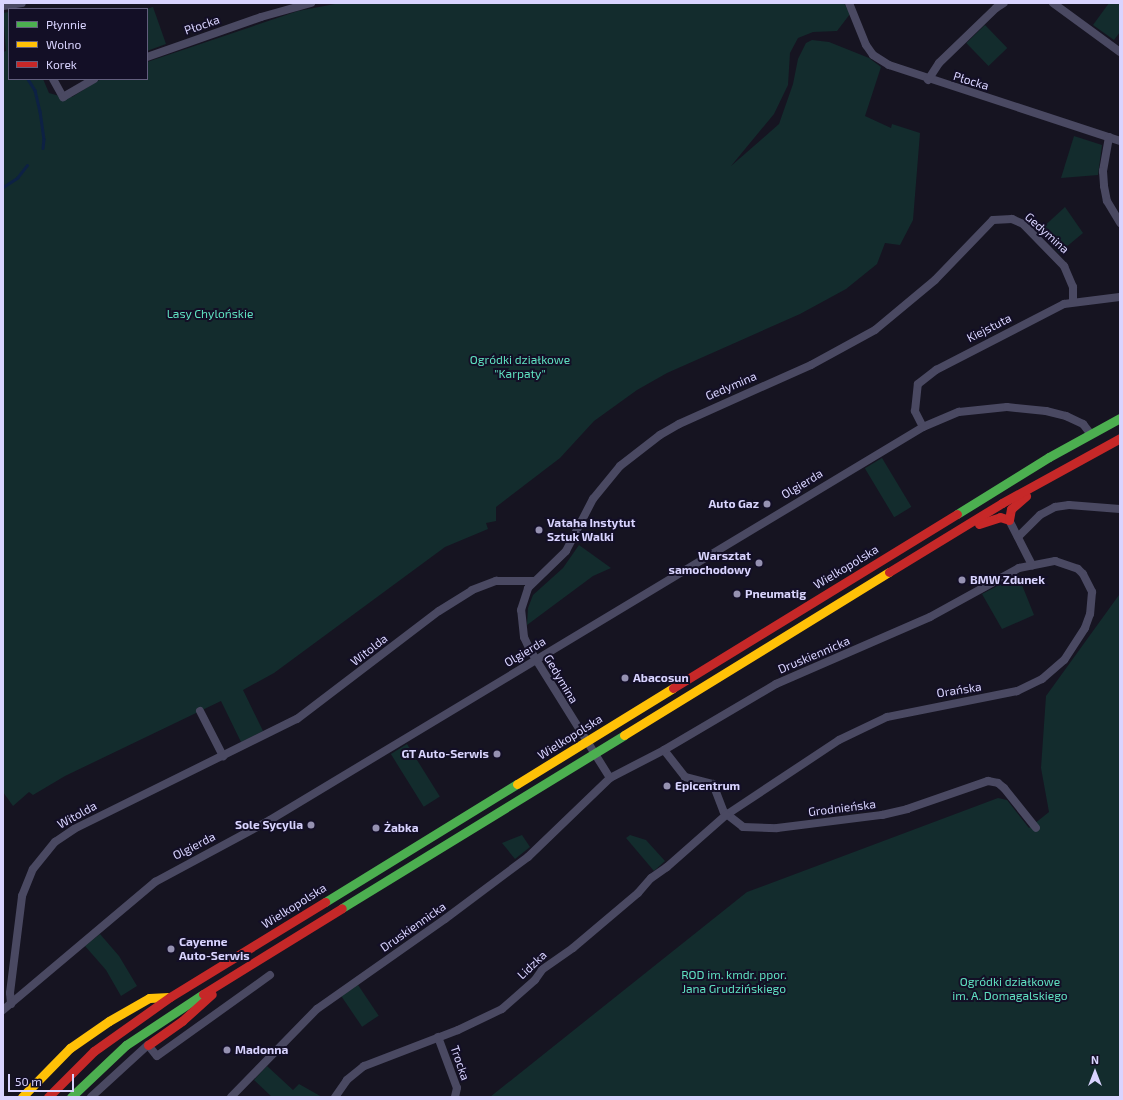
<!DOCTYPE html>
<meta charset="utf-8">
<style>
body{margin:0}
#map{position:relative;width:1123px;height:1100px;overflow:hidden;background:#161421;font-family:"Exo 2",sans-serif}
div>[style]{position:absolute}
.green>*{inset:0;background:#132c2d;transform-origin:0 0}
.stream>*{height:2.5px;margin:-1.25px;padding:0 1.25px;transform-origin:1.25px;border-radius:1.25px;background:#0d2144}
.street>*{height:8px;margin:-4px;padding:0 4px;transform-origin:4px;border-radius:4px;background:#4a4962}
.fast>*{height:9px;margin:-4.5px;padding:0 4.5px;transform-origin:4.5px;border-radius:4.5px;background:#4caf50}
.slow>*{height:9px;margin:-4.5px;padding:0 4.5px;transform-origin:4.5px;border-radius:4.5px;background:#ffc107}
.jam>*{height:9px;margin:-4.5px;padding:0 4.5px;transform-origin:4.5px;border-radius:4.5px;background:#c62828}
.dots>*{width:11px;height:11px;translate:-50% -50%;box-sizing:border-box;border:2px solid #130f26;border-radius:50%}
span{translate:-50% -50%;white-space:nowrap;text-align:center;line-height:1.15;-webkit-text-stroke:4px #130f26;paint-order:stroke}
.street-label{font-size:12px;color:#d9d4ff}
.park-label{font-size:12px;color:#5fe0c0}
.poi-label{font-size:12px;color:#d9d4ff;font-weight:700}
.right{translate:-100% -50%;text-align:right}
.left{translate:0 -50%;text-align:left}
.frame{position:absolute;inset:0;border:4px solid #d9d4ff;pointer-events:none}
.legend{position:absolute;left:8px;top:8px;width:140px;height:72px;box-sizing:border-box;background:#130f26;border:1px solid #625e7d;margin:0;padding:5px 7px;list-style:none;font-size:12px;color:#d9d4ff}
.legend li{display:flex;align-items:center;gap:8px;height:20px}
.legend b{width:20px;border:1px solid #625e7d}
.north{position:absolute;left:1075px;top:1052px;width:40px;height:40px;-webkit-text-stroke:3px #130f26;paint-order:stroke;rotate:0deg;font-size:11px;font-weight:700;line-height:16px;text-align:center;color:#d9d4ff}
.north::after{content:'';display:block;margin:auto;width:14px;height:18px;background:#d9d4ff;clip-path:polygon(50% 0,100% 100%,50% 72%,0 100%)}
.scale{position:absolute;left:8px;top:1074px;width:66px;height:18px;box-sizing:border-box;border:2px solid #d9d4ff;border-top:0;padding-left:5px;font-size:12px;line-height:14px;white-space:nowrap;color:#d9d4ff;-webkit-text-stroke:3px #130f26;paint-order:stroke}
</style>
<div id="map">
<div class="green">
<div style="clip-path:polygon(340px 3px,844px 3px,850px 14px,837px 31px,813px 32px,798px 38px,790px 53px,788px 85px,774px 114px,731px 166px,779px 124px,793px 84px,798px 59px,806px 43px,812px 40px,829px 42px,869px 58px,881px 67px,865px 116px,891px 128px,892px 124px,920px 133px,913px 220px,900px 245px,885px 243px,877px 264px,846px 289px,800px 314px,667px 373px,637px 390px,594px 421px,560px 458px,496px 507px,496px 521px,486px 523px,488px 529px,445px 547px,274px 673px,243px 690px,263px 731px,241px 742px,221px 701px,65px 776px,33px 795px,29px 792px,13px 806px,3px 792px,3px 52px,6px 51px,3px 13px,9px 12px,9px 79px,43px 79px,49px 93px,63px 97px,72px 97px,101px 79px,147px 79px,147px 62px,298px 11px)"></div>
<div style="clip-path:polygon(1109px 3px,1120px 3px,1120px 32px,1114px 40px,1093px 25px)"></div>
<div style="clip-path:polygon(153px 7px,166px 44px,147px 51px,147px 9px)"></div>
<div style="left:985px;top:25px;width:32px;height:26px;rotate:46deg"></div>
<div style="clip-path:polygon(1074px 136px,1102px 145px,1098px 175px,1061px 178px)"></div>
<div style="clip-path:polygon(1065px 207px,1083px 233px,1059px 253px,1039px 231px)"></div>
<div style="left:882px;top:458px;width:57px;height:20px;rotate:59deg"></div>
<div style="clip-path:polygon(579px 545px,611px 568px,593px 576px,527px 625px,528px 608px,533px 595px,563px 568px)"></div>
<div style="clip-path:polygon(1018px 575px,1034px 615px,1002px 629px,982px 594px)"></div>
<div style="clip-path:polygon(1119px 595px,1120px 1097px,490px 1097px,747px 892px,998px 798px,1007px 800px,1029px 828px,1049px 812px,1041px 768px,1046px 696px)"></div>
<div style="left:407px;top:744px;width:62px;height:19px;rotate:58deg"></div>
<div style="clip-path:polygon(522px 835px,530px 847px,515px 859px,502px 843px)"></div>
<div style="clip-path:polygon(630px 835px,646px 840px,665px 861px,654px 871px,626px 838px)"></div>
<div style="clip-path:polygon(100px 934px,119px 956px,137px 986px,121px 996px,106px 970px,85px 946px)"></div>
<div style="left:358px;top:985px;width:37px;height:20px;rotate:56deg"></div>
<div style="clip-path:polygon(267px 1066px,293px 1090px,299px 1084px,322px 1097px,272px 1097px,254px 1080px)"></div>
</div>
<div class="stream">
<div style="left:28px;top:79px;width:13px;rotate:58deg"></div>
<div style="left:35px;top:90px;width:22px;rotate:77deg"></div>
<div style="left:40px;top:111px;width:28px;rotate:82deg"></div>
<div style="left:44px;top:139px;width:9px;rotate:96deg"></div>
<div style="left:3px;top:187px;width:17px;rotate:-33deg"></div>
<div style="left:17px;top:178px;width:16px;rotate:-52deg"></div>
</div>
<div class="street">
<div style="left:849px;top:3px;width:45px;rotate:68deg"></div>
<div style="left:866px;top:45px;width:12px;rotate:55deg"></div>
<div style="left:873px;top:55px;width:19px;rotate:32deg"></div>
<div style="left:889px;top:65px;width:243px;rotate:18.2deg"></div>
<div style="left:1053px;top:3px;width:83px;rotate:36.2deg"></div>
<div style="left:3px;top:6px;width:19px;rotate:-9deg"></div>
<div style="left:147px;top:57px;width:121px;rotate:-19.3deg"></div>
<div style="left:261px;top:17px;width:52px;rotate:-15.6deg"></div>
<div style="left:53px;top:79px;width:21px;rotate:61deg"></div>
<div style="left:63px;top:97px;width:36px;rotate:-30deg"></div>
<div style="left:928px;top:80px;width:20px;rotate:-57deg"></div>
<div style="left:939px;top:63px;width:79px;rotate:-44deg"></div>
<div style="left:996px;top:8px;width:9px;rotate:-32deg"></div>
<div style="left:1109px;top:137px;width:35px;rotate:100deg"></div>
<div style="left:1103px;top:171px;width:15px;rotate:86deg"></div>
<div style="left:1104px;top:186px;width:15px;rotate:79deg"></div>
<div style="left:1107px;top:201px;width:26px;rotate:59deg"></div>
<div style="left:923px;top:427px;width:18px;rotate:-117deg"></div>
<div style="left:915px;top:411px;width:27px;rotate:-84deg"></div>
<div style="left:918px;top:384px;width:23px;rotate:-38deg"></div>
<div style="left:936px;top:370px;width:144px;rotate:-27.3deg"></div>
<div style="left:1064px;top:304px;width:56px;rotate:-7.1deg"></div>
<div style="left:1009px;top:520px;width:51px;rotate:62.9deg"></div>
<div style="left:1018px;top:537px;width:31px;rotate:-45deg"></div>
<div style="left:1040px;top:515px;width:17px;rotate:-28deg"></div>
<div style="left:1055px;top:507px;width:14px;rotate:-8deg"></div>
<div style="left:1069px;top:505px;width:51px;rotate:4.5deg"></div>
<div style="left:200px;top:711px;width:51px;rotate:62.9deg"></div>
<div style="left:664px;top:750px;width:34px;rotate:52deg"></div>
<div style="left:685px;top:777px;width:29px;rotate:14deg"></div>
<div style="left:713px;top:784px;width:30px;rotate:69deg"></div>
<div style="left:724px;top:812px;width:24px;rotate:38deg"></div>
<div style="left:743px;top:827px;width:34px;rotate:2deg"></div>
<div style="left:777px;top:828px;width:106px;rotate:-7.1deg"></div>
<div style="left:882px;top:815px;width:26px;rotate:-13deg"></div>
<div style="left:907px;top:809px;width:86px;rotate:-19.1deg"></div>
<div style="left:988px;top:781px;width:10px;rotate:11deg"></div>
<div style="left:998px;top:783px;width:8px;rotate:40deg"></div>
<div style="left:1004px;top:788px;width:51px;rotate:51.3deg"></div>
<div style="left:610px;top:778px;width:151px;rotate:-122deg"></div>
<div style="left:530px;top:650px;width:14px;rotate:-115deg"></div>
<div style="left:524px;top:637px;width:27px;rotate:-96deg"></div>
<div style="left:521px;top:610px;width:23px;rotate:-72deg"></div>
<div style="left:528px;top:588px;width:53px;rotate:-44.2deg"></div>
<div style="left:566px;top:551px;width:59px;rotate:-62.6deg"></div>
<div style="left:593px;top:499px;width:43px;rotate:-50.7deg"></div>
<div style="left:620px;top:466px;width:51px;rotate:-37.8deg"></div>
<div style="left:660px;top:435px;width:22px;rotate:-30deg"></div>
<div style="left:679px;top:424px;width:145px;rotate:-24.1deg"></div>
<div style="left:811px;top:365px;width:73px;rotate:-28.7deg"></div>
<div style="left:875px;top:330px;width:78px;rotate:-39.8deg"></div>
<div style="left:935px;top:280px;width:83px;rotate:-46deg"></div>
<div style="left:993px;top:220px;width:19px;rotate:-3deg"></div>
<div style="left:1012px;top:219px;width:12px;rotate:24deg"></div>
<div style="left:1023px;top:224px;width:59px;rotate:45.7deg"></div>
<div style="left:1064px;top:266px;width:23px;rotate:67deg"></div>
<div style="left:1073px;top:287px;width:15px;rotate:90deg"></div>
<div style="left:11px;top:1004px;width:11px;rotate:-95deg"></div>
<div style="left:10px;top:993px;width:98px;rotate:-82.9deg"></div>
<div style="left:22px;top:896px;width:29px;rotate:-68deg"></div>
<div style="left:33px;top:869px;width:35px;rotate:-51deg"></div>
<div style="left:55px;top:842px;width:23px;rotate:-34deg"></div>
<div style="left:74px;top:829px;width:249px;rotate:-26.3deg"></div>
<div style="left:297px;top:719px;width:178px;rotate:-37.3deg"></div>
<div style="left:439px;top:611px;width:39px;rotate:-32deg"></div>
<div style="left:472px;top:590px;width:26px;rotate:-21deg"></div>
<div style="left:496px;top:581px;width:38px"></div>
<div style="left:3px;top:1010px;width:199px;rotate:-40.1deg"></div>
<div style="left:155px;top:882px;width:131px;rotate:-28.3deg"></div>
<div style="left:270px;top:820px;width:762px;rotate:-31.04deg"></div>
<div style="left:923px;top:427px;width:39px;rotate:-23deg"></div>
<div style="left:959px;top:412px;width:48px;rotate:-5.9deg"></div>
<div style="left:1007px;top:407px;width:39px;rotate:6deg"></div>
<div style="left:1046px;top:411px;width:21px;rotate:14deg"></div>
<div style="left:1066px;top:416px;width:19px;rotate:25deg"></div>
<div style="left:1083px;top:424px;width:11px;rotate:52deg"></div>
<div style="left:438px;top:1037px;width:54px;rotate:69.6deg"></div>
<div style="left:457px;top:1088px;width:9px;rotate:103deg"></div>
<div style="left:91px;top:1097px;width:77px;rotate:-42.4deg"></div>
<div style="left:148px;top:1045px;width:14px;rotate:51deg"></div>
<div style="left:157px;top:1056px;width:139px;rotate:-35.6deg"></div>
<div style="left:231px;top:1097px;width:123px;rotate:-45.7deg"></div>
<div style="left:317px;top:1009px;width:156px;rotate:-35.1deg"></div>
<div style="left:445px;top:919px;width:104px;rotate:-36.8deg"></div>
<div style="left:528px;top:857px;width:114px;rotate:-43.9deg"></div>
<div style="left:610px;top:778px;width:61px;rotate:-27.4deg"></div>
<div style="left:664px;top:750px;width:130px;rotate:-30.5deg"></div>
<div style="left:776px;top:684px;width:168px;rotate:-23.5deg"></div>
<div style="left:930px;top:617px;width:102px;rotate:-28.8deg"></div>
<div style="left:1019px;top:568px;width:37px;rotate:-11deg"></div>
<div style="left:1055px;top:561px;width:24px;rotate:19deg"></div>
<div style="left:1078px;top:569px;width:7px;rotate:45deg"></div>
<div style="left:1083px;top:574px;width:20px;rotate:63deg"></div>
<div style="left:1092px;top:592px;width:22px;rotate:95deg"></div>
<div style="left:1090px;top:614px;width:15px;rotate:110deg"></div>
<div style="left:1085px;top:628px;width:38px;rotate:123deg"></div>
<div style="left:1064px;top:660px;width:29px;rotate:139deg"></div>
<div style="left:1042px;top:679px;width:28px;rotate:154deg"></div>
<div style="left:1017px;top:691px;width:133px;rotate:168.7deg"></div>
<div style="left:887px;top:717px;width:53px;rotate:154.4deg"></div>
<div style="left:839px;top:740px;width:136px;rotate:146.4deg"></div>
<div style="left:726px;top:815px;width:79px;rotate:138.6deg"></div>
<div style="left:667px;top:867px;width:19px;rotate:145deg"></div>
<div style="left:651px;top:878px;width:20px;rotate:131deg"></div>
<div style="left:638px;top:893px;width:85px;rotate:139.8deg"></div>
<div style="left:573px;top:948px;width:38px;rotate:145deg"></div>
<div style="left:542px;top:970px;width:12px;rotate:125deg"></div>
<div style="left:535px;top:980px;width:44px;rotate:138.7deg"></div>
<div style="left:502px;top:1009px;width:49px;rotate:154.5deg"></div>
<div style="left:458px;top:1030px;width:101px;rotate:159deg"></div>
<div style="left:364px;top:1066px;width:22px;rotate:141deg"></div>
<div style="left:347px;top:1080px;width:21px;rotate:125deg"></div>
</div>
<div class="fast">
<div style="left:957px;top:514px;width:108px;rotate:-31.8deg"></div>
<div style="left:1049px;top:457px;width:81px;rotate:-28.8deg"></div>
<div style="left:325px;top:902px;width:225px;rotate:-31.6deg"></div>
<div style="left:342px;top:908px;width:331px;rotate:-31.5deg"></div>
<div style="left:71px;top:1097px;width:76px;rotate:-43.4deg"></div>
<div style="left:126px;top:1045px;width:92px;rotate:-33.5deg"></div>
</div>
<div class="slow">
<div style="left:624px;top:735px;width:311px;rotate:-31.6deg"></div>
<div style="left:517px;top:784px;width:183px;rotate:-31.6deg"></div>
<div style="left:22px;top:1097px;width:69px;rotate:-45.6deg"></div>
<div style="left:70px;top:1048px;width:47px;rotate:-34.7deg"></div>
<div style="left:109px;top:1021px;width:46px;rotate:-29.9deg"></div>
<div style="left:149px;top:998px;width:20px;rotate:-3deg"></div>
</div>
<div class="jam">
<div style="left:979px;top:524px;width:22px;rotate:-18deg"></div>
<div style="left:1000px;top:517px;width:9px;rotate:18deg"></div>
<div style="left:1009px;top:520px;width:11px;rotate:-80deg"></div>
<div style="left:1011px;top:509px;width:20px;rotate:-41deg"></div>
<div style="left:889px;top:572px;width:132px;rotate:-31.4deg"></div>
<div style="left:1002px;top:503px;width:135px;rotate:-28.8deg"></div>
<div style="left:673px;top:688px;width:333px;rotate:-31.5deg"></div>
<div style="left:203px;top:994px;width:163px;rotate:-31.7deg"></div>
<div style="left:148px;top:1045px;width:42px;rotate:-35.2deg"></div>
<div style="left:182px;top:1021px;width:40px;rotate:-42deg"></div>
<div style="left:48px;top:1097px;width:65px;rotate:-45deg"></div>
<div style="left:94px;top:1051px;width:93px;rotate:-35.4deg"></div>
<div style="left:170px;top:997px;width:182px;rotate:-31.5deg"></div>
</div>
<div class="dots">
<div style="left:767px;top:504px;background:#9591b1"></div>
<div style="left:539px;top:530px;background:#9591b1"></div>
<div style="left:759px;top:563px;background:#9591b1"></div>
<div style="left:962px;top:580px;background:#9591b1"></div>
<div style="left:737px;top:594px;background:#9591b1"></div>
<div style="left:625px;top:678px;background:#9591b1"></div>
<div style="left:497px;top:754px;background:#9591b1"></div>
<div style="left:667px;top:786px;background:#9591b1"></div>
<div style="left:311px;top:825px;background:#9591b1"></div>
<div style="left:376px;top:828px;background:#9591b1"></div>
<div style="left:171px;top:949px;background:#9591b1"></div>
<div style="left:227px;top:1050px;background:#9591b1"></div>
</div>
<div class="street-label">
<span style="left:202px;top:25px;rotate:-19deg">Płocka</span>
<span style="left:971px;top:81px;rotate:17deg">Płocka</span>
<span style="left:1047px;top:233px;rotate:42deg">Gedymina</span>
<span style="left:989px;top:328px;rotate:-27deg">Kiejstuta</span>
<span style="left:731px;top:386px;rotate:-23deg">Gedymina</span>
<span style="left:802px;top:484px;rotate:-31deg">Olgierda</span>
<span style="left:846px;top:567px;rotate:-31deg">Wielkopolska</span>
<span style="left:369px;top:650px;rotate:-38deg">Witolda</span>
<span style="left:525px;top:652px;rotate:-31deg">Olgierda</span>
<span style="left:814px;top:655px;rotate:-23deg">Druskiennicka</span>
<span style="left:561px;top:679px;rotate:59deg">Gedymina</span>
<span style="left:959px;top:690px;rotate:-9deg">Orańska</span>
<span style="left:570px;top:737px;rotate:-32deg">Wielkopolska</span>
<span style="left:842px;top:808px;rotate:-7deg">Grodnieńska</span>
<span style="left:77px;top:815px;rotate:-29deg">Witolda</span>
<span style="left:194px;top:846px;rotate:-27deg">Olgierda</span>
<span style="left:294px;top:906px;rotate:-32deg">Wielkopolska</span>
<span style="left:413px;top:927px;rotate:-35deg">Druskiennicka</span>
<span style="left:532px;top:965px;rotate:-44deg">Lidzka</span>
<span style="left:460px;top:1063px;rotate:71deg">Trocka</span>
</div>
<div class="park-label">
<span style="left:210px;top:314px">Lasy Chylońskie</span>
<span style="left:520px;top:367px">Ogródki działkowe<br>"Karpaty"</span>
<span style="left:734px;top:982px">ROD im. kmdr. ppor.<br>Jana Grudzińskiego</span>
<span style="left:1010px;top:989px">Ogródki działkowe<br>im. A. Domagalskiego</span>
</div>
<div class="poi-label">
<span class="right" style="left:759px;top:504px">Auto Gaz</span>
<span class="left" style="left:547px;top:530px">Vataha Instytut<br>Sztuk Walki</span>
<span class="right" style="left:751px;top:563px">Warsztat<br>samochodowy</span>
<span class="left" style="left:970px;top:580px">BMW Zdunek</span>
<span class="left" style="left:745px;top:594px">Pneumatig</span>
<span class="left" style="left:633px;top:678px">Abacosun</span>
<span class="right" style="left:489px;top:754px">GT Auto-Serwis</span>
<span class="left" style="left:675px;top:786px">Epicentrum</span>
<span class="right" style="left:303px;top:825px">Sole Sycylia</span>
<span class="left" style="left:384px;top:828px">Żabka</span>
<span class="left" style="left:179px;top:949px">Cayenne<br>Auto-Serwis</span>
<span class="left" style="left:235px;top:1050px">Madonna</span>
</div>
<div class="frame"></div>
<ul class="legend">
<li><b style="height:5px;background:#4caf50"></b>Płynnie</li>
<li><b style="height:5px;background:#ffc107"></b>Wolno</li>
<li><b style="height:5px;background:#c62828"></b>Korek</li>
</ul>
<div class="north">N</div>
<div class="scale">50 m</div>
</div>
